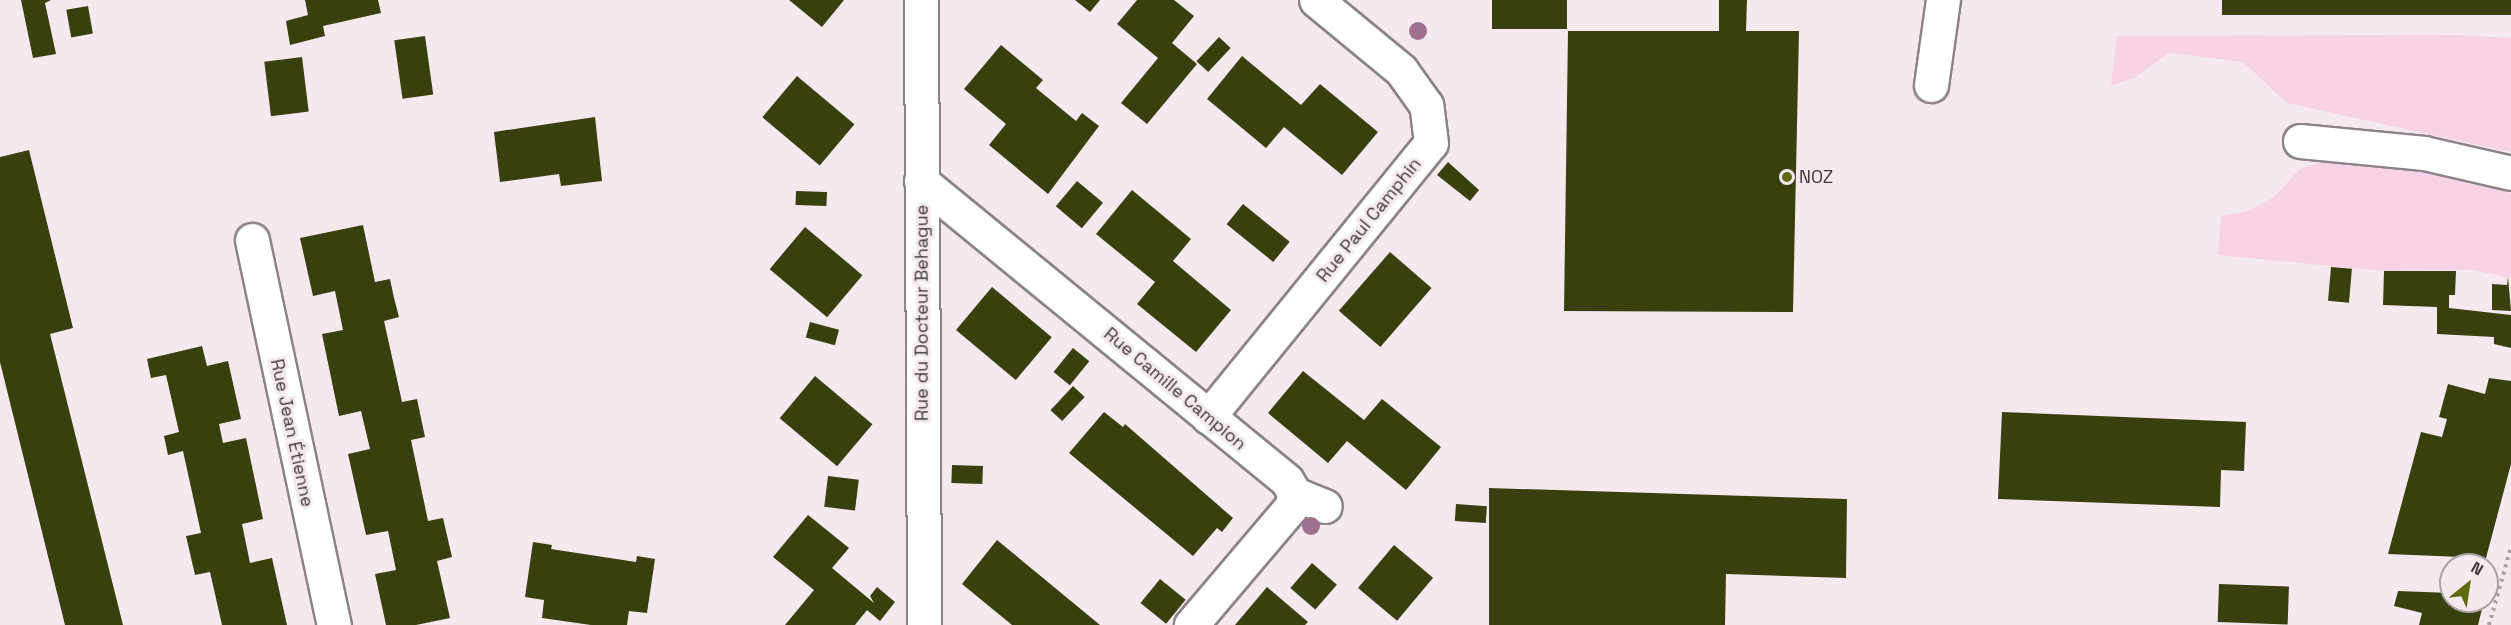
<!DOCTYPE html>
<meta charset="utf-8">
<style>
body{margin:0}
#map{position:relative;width:2511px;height:625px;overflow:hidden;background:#f3e9ee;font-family:"Space Grotesk",sans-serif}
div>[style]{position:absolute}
.green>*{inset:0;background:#f7d3e5}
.building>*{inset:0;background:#39400d;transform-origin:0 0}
.path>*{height:4px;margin-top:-2px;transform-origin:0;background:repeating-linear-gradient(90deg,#a8a0a4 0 3px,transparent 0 7.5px)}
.roads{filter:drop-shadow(2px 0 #8b8387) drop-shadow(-2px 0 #8b8387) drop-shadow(0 2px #8b8387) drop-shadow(0 -2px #8b8387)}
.minor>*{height:33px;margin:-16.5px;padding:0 16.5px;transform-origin:16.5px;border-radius:16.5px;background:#fff}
.trees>*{width:18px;height:18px;margin:-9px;border-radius:50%;background:#9f718e}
.dots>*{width:16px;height:16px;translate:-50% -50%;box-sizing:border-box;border:3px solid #f3e9ee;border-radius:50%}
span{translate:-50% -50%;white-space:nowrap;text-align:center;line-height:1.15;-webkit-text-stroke:6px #f3e9ee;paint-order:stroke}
.poi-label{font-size:18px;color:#3d393b}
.left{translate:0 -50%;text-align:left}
.street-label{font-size:18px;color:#3d393b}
.north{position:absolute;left:2439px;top:553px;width:60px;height:60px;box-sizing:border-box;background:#f3e9ee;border:2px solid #aaa3a6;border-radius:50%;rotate:30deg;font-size:16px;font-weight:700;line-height:24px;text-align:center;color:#3d393b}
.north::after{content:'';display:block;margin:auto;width:21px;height:27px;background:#5f690e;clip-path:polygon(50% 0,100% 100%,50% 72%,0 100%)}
</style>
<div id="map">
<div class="green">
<div style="clip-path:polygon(2454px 35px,2511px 38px,2511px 152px,2287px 103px,2243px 62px,2169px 53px,2136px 77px,2111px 86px,2117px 36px)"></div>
<div style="clip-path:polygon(2331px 159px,2374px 160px,2511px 193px,2511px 278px,2473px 270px,2384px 271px,2218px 255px,2221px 216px,2249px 211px,2275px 196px,2300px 169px)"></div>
</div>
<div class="building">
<div style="clip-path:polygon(21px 0,51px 0,45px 3px,56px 54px,33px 58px)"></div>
<div style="clip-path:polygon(305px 0,378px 0,381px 13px,323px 26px,325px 36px,290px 45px,286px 21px,308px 15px)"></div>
<div style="clip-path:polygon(789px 0,844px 0,822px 27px)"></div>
<div style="clip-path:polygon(1075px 0,1100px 0,1090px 12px)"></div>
<div style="clip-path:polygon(1137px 0,1174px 0,1194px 16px,1172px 43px,1197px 64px,1147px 124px,1121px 103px,1158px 58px,1117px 24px)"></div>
<div style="left:1492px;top:0;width:75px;height:29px"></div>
<div style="clip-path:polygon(1719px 0,1747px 0,1746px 31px,1799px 31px,1793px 312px,1564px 311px,1568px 31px,1719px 31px)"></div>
<div style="left:2222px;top:0;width:289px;height:15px"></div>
<div style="left:88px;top:6px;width:28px;height:22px;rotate:80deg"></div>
<div style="left:425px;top:36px;width:59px;height:31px;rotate:82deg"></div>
<div style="left:1219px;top:37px;width:16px;height:33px;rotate:43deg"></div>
<div style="clip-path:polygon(1001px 45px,1043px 80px,1036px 88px,1076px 121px,1082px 113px,1099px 126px,1048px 194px,989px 145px,1006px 124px,964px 89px)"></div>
<div style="clip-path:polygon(1242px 56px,1301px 105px,1320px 84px,1378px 132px,1342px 175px,1284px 127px,1266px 148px,1207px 99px)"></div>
<div style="left:302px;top:57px;width:55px;height:38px;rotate:83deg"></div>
<div style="left:797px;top:76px;width:75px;height:54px;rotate:40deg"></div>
<div style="clip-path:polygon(595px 117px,602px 181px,561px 186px,559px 174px,500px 182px,494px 132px)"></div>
<div style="clip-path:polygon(29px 150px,73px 328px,50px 334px,123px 625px,65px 625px,0 362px,0 157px)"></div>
<div style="clip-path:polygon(1448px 162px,1479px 190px,1470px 201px,1437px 175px)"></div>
<div style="left:1077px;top:181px;width:34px;height:33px;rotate:40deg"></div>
<div style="clip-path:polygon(1132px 190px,1191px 239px,1173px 261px,1231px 310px,1196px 352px,1137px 304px,1155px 282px,1096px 234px)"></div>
<div style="left:796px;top:191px;width:31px;height:14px;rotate:2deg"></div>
<div style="left:1243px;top:204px;width:60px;height:26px;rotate:39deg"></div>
<div style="clip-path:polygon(363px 225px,375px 282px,390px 279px,394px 298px,399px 317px,384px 321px,402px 402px,417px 399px,425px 437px,411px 440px,428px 521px,443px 518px,452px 557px,437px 561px,450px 618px,416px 625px,386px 625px,375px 574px,396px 570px,388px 531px,366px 535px,348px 454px,370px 449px,361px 411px,339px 416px,322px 334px,343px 330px,335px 291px,313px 296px,300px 238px)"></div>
<div style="left:805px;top:227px;width:75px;height:55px;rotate:40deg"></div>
<div style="left:1390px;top:252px;width:55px;height:78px;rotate:41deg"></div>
<div style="left:2331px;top:267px;width:21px;height:34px;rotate:5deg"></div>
<div style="clip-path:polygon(2384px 271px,2456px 271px,2455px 295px,2449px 295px,2449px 308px,2511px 315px,2511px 348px,2494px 344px,2494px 337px,2437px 334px,2437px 307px,2383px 305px)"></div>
<div style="clip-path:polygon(2508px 277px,2511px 311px,2492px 310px,2492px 284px,2507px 285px)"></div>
<div style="left:992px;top:287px;width:78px;height:56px;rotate:40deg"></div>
<div style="left:810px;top:322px;width:30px;height:16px;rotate:15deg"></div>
<div style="clip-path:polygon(202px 346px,207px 366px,228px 361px,241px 419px,219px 424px,223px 443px,246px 438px,263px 519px,242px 524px,250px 563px,272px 558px,287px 625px,222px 625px,210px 572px,195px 575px,186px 536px,201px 533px,183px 451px,168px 455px,164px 436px,179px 432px,166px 375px,151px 378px,147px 359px)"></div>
<div style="left:1073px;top:348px;width:21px;height:31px;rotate:39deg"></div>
<div style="clip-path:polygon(1303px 371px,1364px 420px,1382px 399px,1441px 447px,1406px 490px,1347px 441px,1328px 463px,1268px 413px)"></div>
<div style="left:815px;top:376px;width:75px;height:55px;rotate:40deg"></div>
<div style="clip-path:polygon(2489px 378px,2511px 381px,2511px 464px,2486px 558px,2388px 554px,2421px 432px,2442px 437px,2447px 419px,2439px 417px,2448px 384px,2485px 394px)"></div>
<div style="left:1073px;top:386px;width:16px;height:33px;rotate:43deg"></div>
<div style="clip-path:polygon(1104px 412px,1123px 427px,1125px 424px,1233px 518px,1222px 532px,1217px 528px,1193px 556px,1069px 453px)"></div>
<div style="clip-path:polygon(2002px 412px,2246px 422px,2244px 471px,2221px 470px,2220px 507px,1998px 499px)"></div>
<div style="left:952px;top:465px;width:31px;height:18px;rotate:2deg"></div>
<div style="left:828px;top:476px;width:31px;height:31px;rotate:7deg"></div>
<div style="clip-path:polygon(1489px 488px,1847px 499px,1846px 578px,1726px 574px,1725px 625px,1489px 625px)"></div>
<div style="left:1456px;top:504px;width:31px;height:17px;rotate:4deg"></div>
<div style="clip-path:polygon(808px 515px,849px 548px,832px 568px,874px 603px,870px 596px,877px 587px,895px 602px,880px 621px,867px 610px,855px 625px,785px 625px,814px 590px,773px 557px)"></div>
<div style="clip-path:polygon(997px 540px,1060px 592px,1100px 625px,1012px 625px,962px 584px)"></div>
<div style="clip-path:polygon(533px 542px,552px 545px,551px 549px,636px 562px,637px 556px,655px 559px,647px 613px,629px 611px,627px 625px,591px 625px,542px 618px,544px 600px,525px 597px)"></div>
<div style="left:1394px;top:545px;width:51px;height:56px;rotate:40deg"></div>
<div style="left:1312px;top:563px;width:33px;height:33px;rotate:41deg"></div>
<div style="left:1160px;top:579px;width:33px;height:31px;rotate:39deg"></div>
<div style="left:2219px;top:584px;width:70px;height:38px;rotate:2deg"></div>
<div style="clip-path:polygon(1267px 587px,1308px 622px,1305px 625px,1235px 625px)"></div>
<div style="clip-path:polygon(2398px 591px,2451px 593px,2451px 601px,2484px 601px,2478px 625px,2419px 625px,2422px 613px,2394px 606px)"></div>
</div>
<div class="path">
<div style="left:2489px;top:625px;width:81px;rotate:-74.2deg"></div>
</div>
<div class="roads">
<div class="minor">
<div style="left:921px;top:0;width:625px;rotate:89.72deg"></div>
<div style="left:1931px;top:85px;width:86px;rotate:-82deg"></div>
<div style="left:2300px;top:141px;width:125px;rotate:5.5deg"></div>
<div style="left:2424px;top:153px;width:89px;rotate:12.9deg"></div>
<div style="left:921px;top:181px;width:473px;rotate:39.3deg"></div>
<div style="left:1287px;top:481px;width:15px;rotate:58deg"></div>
<div style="left:1295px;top:494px;width:14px;rotate:107deg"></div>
<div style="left:1291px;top:507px;width:155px;rotate:130.3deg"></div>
<div style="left:252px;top:240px;width:394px;rotate:78deg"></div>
<div style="left:1208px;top:417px;width:353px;rotate:-50.9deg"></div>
<div style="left:1431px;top:143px;width:38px;rotate:-97deg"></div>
<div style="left:1426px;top:105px;width:43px;rotate:-125.5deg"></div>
<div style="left:1401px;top:70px;width:110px;rotate:-140.5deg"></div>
<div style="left:1295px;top:494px;width:32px;rotate:22deg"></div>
</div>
</div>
<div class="trees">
<div style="left:1418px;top:31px"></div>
<div style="left:1311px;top:526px"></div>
</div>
<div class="dots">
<div style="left:1787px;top:177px;background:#5f690e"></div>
</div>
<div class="poi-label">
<span class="left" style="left:1799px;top:177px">NOZ</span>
</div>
<div class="street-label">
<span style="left:1369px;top:220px;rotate:-51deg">Rue Paul Camphin</span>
<span style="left:922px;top:313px;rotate:-90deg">Rue du Docteur Behague</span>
<span style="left:1175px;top:389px;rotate:40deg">Rue Camille Campion</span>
<span style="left:292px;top:433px;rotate:78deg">Rue Jean Étienne</span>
</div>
<div class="north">N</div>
</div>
